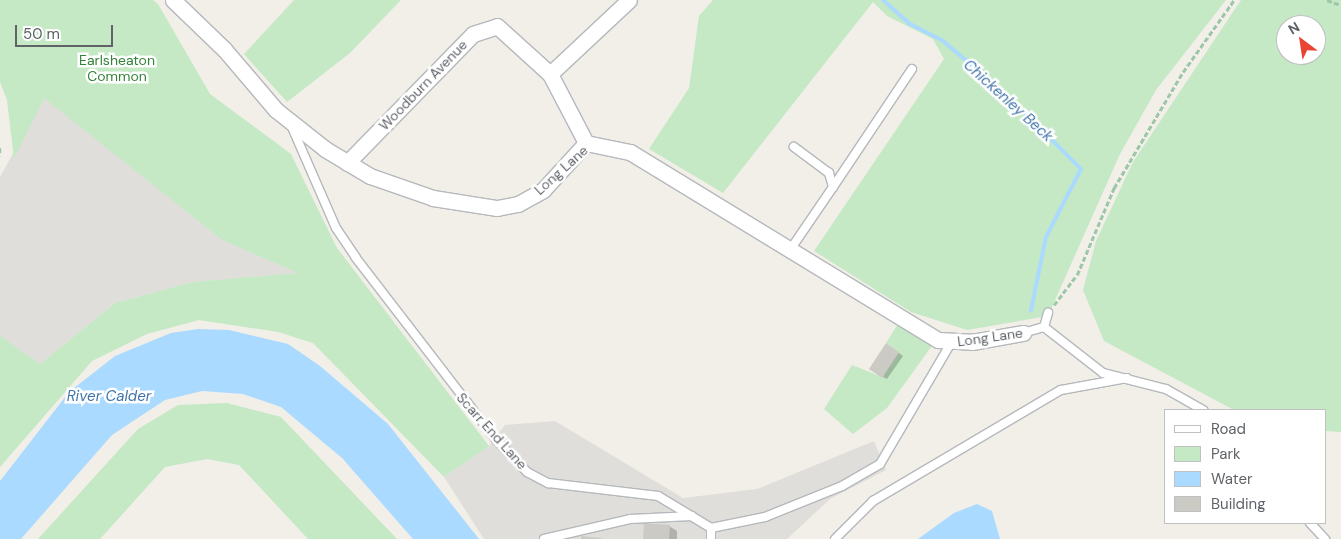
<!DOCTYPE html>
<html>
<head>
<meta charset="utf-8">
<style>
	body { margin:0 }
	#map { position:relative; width:1341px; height:539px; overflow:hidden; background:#f1efe8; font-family:"DM Sans",sans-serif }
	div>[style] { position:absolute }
	.industrial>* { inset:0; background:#e0deda }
	.green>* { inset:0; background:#c5e8c5 }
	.water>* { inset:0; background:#aadaff }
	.shadow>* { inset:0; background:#0003 }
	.stream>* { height:4px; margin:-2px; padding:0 2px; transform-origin:2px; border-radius:2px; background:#aadaff }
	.building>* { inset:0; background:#cccac5 }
	.path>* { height:2.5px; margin-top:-1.25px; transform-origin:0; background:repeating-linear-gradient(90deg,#9cc7a9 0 5px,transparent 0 7.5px) }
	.roads { filter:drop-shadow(1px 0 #b5b8bc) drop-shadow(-1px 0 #b5b8bc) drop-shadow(0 1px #b5b8bc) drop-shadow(0 -1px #b5b8bc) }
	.lane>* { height:8px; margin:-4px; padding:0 4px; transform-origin:4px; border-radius:4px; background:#fff }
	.street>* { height:15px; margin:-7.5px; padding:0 7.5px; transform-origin:7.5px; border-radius:7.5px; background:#fff }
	span { translate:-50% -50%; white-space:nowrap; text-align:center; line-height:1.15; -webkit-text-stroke:5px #fff; paint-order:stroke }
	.park-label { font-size:14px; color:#348238 }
	.street-label { font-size:14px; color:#5f6368 }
	.water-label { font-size:15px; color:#4174aa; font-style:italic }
	.legend { position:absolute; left:1164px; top:409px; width:162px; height:115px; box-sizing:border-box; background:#fff; border:1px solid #bfc1c3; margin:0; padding:6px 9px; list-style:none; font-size:15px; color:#5f6368 }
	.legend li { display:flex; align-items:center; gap:10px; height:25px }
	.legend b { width:25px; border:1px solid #bfc1c3 }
	.north { position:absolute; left:1276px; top:15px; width:50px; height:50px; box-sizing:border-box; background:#fff; border:1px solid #bfc1c3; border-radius:50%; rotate:329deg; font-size:14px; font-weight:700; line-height:20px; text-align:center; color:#5f6368 }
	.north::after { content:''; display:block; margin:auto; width:18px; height:22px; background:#ea4335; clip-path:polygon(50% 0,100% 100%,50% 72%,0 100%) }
	.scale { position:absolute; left:15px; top:25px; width:98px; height:22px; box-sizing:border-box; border:2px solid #5f6368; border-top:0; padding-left:6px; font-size:15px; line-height:18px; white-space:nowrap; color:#5f6368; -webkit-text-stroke:4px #fff; paint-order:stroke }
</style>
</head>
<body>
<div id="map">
	<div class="industrial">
		<div style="clip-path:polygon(44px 97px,222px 240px,299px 273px,193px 282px,115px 303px,40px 364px,0 337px,0 177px)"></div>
		<div style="clip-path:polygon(555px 421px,683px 498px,757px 489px,874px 441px,886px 470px,830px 499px,787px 539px,484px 539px,444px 477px,489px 446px,505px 425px)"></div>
	</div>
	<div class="green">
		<div style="clip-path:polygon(0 0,153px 0,158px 4px,210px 94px,291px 154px,337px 248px,489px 446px,444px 477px,313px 343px,278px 332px,199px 320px,147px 334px,92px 361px,0 467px,0 336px,40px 364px,115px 303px,193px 282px,298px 273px,222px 240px,44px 98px,14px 159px,7px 100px,0 82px)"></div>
		<div style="clip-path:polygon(294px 0,401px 0,350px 53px,287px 102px,244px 54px)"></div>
		<div style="clip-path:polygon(713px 0,1226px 0,1156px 90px,1120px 154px,1048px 316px,967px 330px,911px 312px,814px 251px,944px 59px,933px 39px,887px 16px,873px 2px,723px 193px,649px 149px,689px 88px,699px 16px)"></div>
		<div style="clip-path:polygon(evenodd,1241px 0,1341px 0,1341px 432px,1325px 431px,1325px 410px,1234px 410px,1104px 341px,1083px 290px,1096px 241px,1133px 162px,1241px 0,1286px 25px,1316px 25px,1316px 55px,1286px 55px,1286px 25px)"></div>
		<div style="clip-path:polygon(900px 321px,934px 343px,887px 408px,853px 434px,824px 409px,852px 365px,882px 377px,899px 352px,886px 343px)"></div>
		<div style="clip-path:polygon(227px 403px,281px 417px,397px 539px,308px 539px,239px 465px,207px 459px,165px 467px,100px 539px,38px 539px,138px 429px,178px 405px)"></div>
	</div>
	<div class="water">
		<div style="clip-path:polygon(198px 329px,229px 330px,288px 344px,320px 366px,388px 424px,479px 539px,413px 539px,342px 458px,281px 407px,243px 394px,202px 391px,165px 400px,112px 435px,21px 539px,0 539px,0 481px,69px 392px,115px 356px,171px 333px)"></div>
		<div style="clip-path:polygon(977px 504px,992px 511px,1000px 539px,918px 539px,954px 513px)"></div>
	</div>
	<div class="shadow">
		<div style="clip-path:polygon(891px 347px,903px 356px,887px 379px,883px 377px)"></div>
		<div style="clip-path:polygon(669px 526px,677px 531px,677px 539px,644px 539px)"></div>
	</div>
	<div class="stream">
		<div style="left:883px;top:0;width:36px;rotate:42deg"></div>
		<div style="left:910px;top:24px;width:37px;rotate:27deg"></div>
		<div style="left:943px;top:41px;width:85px;rotate:40.2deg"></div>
		<div style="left:1008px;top:96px;width:103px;rotate:45deg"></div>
		<div style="left:1081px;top:169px;width:76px;rotate:117.2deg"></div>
		<div style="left:1046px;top:237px;width:75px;rotate:101.6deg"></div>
	</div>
	<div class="building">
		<div style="clip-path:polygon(886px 343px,899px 352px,882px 378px,869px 369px)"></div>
		<div style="clip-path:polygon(644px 523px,670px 525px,669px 539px,643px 539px)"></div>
		<div style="clip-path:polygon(581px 536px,601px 538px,601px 539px,581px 539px)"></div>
	</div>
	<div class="path">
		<div style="left:1327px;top:0;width:15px;rotate:20deg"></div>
		<div style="left:0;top:148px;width:8px;rotate:90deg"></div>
		<div style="left:1054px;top:305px;width:38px;rotate:-53deg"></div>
		<div style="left:1077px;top:275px;width:95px;rotate:-67deg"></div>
		<div style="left:1114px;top:188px;width:135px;rotate:-59.3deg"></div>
		<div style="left:1183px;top:72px;width:88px;rotate:-54.7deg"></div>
	</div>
	<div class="roads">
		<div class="lane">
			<div style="left:291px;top:125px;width:112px;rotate:66.4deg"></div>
			<div style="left:336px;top:228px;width:36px;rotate:56deg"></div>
			<div style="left:356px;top:258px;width:230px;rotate:52.4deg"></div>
			<div style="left:496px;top:440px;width:45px;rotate:45.9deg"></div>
			<div style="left:527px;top:472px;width:24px;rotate:28deg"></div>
			<div style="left:548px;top:483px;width:111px;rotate:6.7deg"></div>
			<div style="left:658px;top:496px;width:62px;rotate:31.1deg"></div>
			<div style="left:711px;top:528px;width:55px;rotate:-11.5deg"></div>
			<div style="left:765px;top:517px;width:83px;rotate:-21.9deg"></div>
			<div style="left:842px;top:486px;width:44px;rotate:-30.1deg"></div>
			<div style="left:880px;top:464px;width:140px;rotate:-59.6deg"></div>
			<div style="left:833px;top:187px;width:142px;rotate:-56.2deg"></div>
			<div style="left:790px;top:250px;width:76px;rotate:-55.7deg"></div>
			<div style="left:833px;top:187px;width:15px;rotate:-106deg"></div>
			<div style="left:829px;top:173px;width:44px;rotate:-143.4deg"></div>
			<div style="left:1044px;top:327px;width:75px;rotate:37.9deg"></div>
			<div style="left:1103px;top:373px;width:65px;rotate:14.3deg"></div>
			<div style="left:1166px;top:389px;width:43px;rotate:29.6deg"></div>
			<div style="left:1023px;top:333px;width:22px;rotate:-16deg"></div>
			<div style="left:1044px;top:327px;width:15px;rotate:-74deg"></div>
			<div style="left:1310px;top:523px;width:22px;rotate:47deg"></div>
			<div style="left:711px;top:528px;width:11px;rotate:90deg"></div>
			<div style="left:544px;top:539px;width:88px;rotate:-13.1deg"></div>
			<div style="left:630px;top:519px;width:62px;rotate:-2.8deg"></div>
			<div style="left:835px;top:539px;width:54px;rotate:-45deg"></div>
			<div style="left:873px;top:501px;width:218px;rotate:-30.6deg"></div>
			<div style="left:1061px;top:390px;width:67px;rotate:-10.3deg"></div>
		</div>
		<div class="street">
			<div style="left:173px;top:0;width:71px;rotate:43.9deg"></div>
			<div style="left:224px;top:49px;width:80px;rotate:49.6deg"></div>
			<div style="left:276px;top:110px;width:63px;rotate:38.5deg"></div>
			<div style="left:325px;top:149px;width:52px;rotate:31deg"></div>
			<div style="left:370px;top:176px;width:67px;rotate:19.2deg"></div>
			<div style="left:433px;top:198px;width:65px;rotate:8.9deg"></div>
			<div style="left:497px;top:208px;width:21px;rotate:-11deg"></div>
			<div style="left:518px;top:204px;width:29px;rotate:-29deg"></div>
			<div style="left:543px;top:190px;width:64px;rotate:-47.5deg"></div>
			<div style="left:586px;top:143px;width:45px;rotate:11.6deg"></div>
			<div style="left:630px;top:152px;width:361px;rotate:31.4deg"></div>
			<div style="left:938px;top:340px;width:34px;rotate:3deg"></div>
			<div style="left:972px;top:342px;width:52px;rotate:-10deg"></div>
			<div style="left:550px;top:74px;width:108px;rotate:-43.1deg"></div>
			<div style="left:347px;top:163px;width:180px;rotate:-45.7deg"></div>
			<div style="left:473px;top:34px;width:25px;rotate:-18deg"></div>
			<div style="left:497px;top:26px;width:72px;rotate:42.2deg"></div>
			<div style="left:550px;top:74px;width:78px;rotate:62.4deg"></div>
		</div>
	</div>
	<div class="park-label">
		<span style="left:117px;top:68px">Earlsheaton<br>Common</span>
	</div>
	<div class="street-label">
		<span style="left:423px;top:85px;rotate:-46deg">Woodburn Avenue</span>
		<span style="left:561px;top:170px;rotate:-42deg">Long Lane</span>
		<span style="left:990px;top:337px;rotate:-8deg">Long Lane</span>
		<span style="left:492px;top:431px;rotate:48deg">Scarr End Lane</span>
	</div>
	<div class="water-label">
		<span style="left:1008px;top:101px;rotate:42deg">Chickenley Beck</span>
		<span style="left:109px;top:397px">River Calder</span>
	</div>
	<ul class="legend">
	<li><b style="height:6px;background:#fff"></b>Road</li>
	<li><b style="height:14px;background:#c5e8c5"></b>Park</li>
	<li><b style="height:14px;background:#aadaff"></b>Water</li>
	<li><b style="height:14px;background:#cccac5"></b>Building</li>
	</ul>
	<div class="north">N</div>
	<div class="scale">50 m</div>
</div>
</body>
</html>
